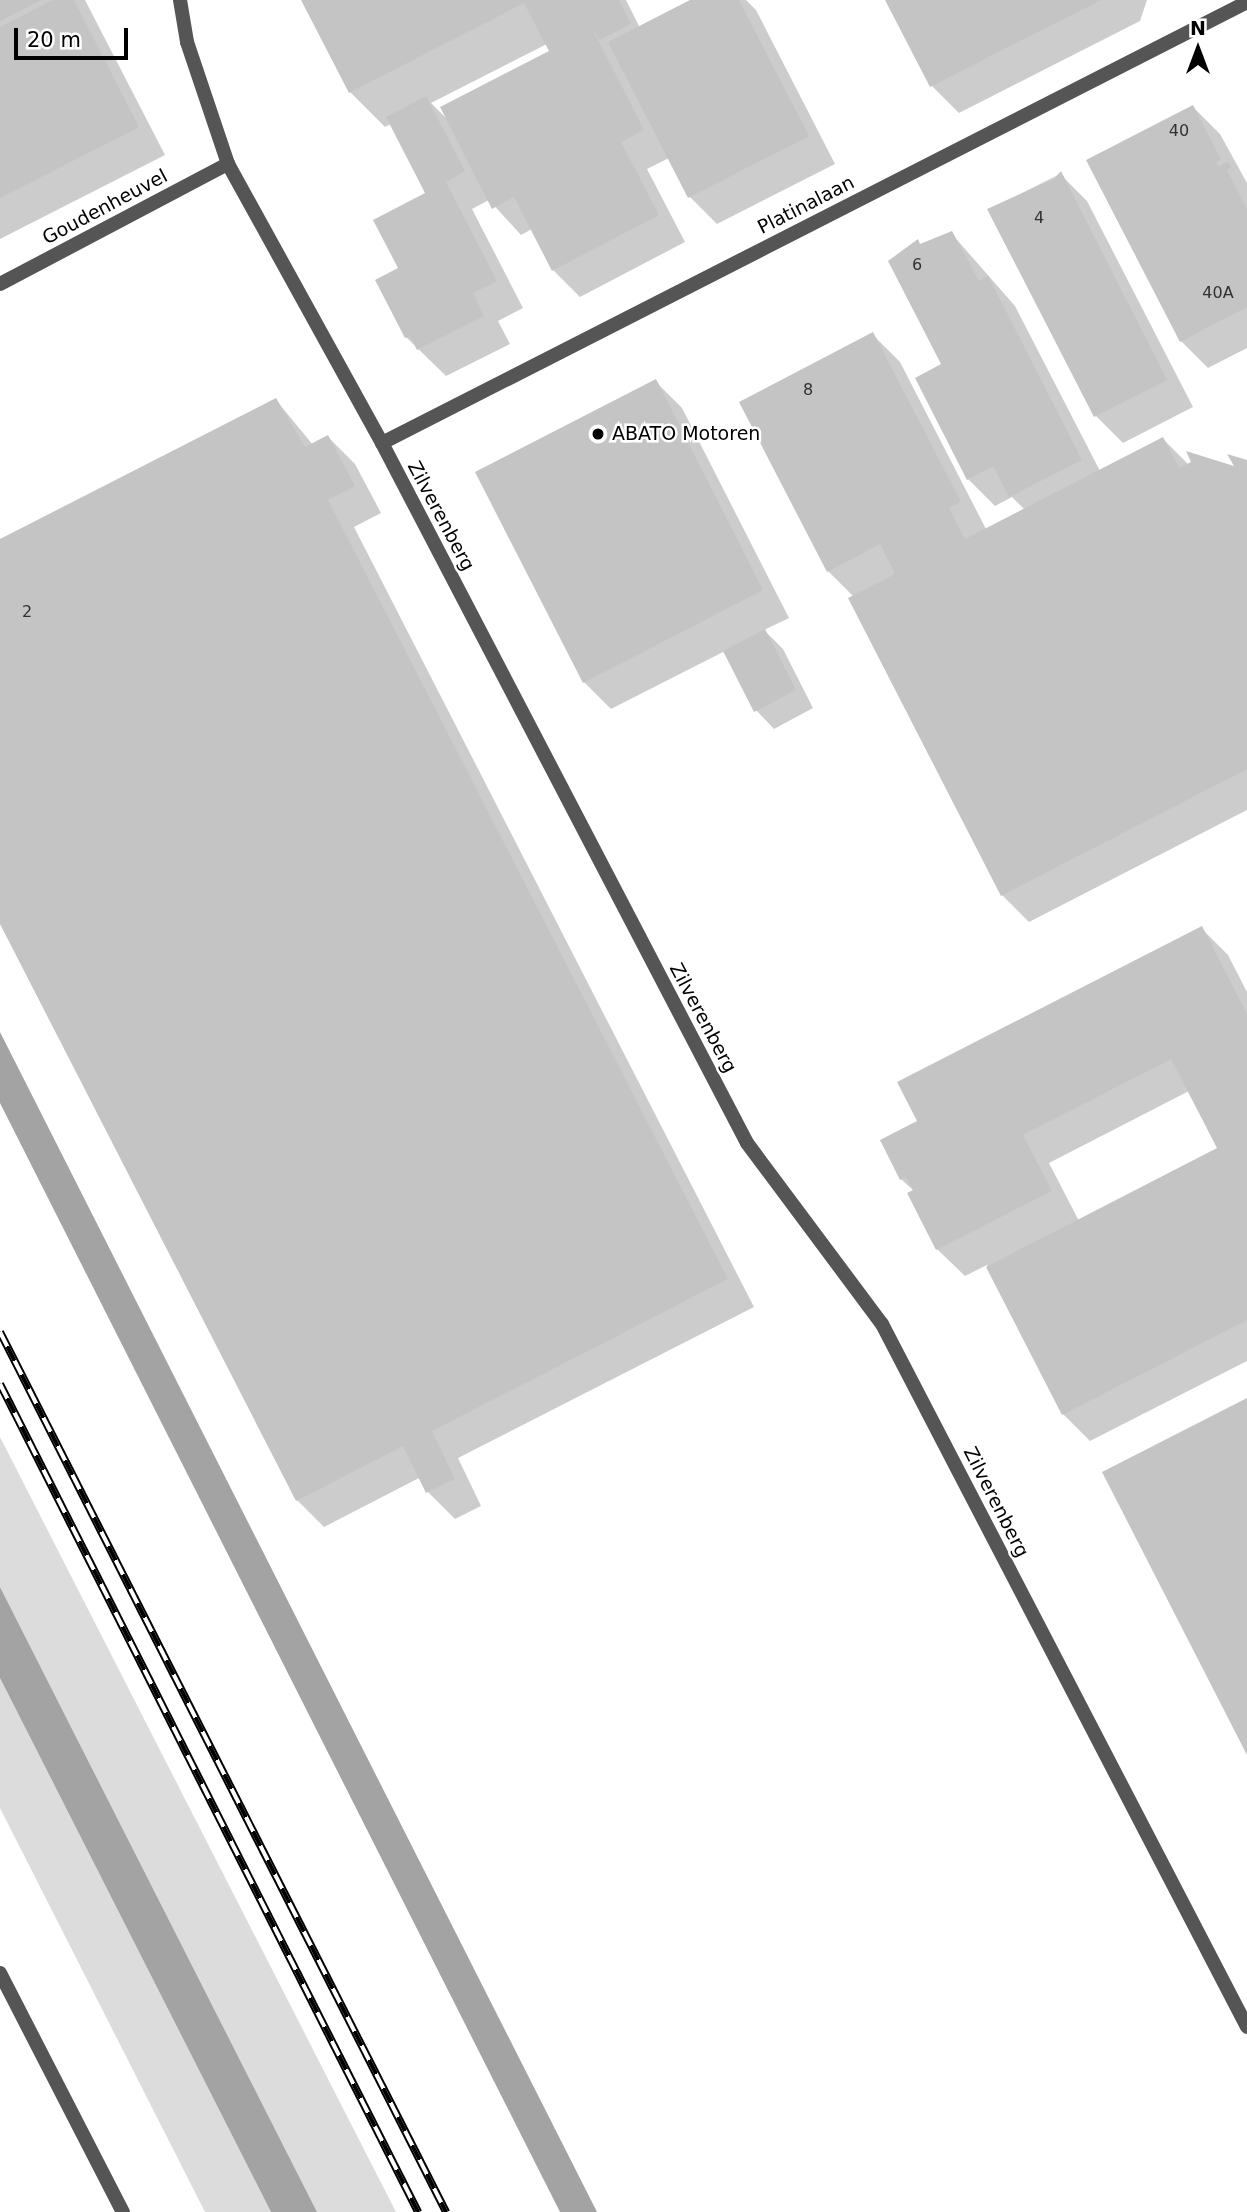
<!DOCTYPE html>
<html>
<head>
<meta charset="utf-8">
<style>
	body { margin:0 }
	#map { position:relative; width:1247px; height:2212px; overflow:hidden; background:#fff; font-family:"DejaVu Sans",sans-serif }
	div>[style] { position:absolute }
	.green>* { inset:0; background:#dcdcdc }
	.water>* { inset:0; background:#a3a3a3 }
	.shadow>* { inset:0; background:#0003 }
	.building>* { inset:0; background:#c4c4c4 }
	.service>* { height:14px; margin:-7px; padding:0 7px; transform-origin:7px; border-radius:7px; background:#555 }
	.minor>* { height:14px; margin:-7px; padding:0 7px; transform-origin:7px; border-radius:7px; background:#555 }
	.rail>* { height:8px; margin-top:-4px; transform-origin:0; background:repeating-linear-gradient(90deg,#fff 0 16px,#000 0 32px); box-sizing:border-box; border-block:2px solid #000 }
	.dots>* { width:19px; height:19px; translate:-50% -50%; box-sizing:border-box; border:4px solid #fff; border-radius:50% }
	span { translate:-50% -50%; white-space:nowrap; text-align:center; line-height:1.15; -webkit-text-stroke:5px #fff; paint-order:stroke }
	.number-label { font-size:16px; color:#313131 }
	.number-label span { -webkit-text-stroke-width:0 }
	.street-label { font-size:19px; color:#000 }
	.poi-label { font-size:19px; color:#000 }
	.left { translate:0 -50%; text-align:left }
	.north { position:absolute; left:1163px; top:14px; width:70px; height:70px; -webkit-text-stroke:5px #fff; paint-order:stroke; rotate:0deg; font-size:19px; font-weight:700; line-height:28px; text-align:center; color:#000 }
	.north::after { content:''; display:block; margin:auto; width:24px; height:32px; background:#000; clip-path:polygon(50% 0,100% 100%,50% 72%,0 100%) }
	.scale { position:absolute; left:14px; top:28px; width:114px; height:32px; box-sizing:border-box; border:4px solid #000; border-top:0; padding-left:9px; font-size:21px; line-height:24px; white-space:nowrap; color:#000; -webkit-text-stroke:5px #fff; paint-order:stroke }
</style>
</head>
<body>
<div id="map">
	<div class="green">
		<div style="clip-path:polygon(0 1437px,396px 2212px,317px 2212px,0 1587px)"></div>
		<div style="clip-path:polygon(0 1678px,271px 2212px,205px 2212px,0 1808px)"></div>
	</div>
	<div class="water">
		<div style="clip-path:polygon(0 1032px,597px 2212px,560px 2212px,0 1103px)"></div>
		<div style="clip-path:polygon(0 1587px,317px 2212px,271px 2212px,0 1678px)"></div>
	</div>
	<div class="shadow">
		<div style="clip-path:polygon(0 0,85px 0,165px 155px,0 239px)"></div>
		<div style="clip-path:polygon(evenodd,303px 0,626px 0,640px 28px,694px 0,746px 0,756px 10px,835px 164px,717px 224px,690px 197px,669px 158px,647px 169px,685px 242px,580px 297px,553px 270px,532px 229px,521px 235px,489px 200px,472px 209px,523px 308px,498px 321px,510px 344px,446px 376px,406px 337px,400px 269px,427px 194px,391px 124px,385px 127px,350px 92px,303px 0,547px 44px,551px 51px,447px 119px,431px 103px,547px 44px)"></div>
		<div style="clip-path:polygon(887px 0,1147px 0,1140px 21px,959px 113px,932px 86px)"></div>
		<div style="clip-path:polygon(1193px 107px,1220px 134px,1247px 183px,1247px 348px,1208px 368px,1181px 341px)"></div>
		<div style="clip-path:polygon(1060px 174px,1087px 201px,1193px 407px,1123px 443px,1096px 416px,990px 209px)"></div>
		<div style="clip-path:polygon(951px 233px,1015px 306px,1100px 471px,1163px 439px,1189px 465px,1237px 469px,1247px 462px,1247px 810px,1029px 922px,1002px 895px,854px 597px,828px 571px,873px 335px,900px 362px,986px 529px,1025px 510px,1012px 497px,995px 506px,968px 479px,922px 246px)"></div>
		<div style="clip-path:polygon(655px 381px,682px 408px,789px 618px,764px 630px,783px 649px,813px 708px,774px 729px,756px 710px,725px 651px,611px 709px,584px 682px)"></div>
		<div style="clip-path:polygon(276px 400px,313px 445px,328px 437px,355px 464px,381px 513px,354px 527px,754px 1307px,458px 1458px,481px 1506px,455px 1519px,428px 1492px,421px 1477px,324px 1527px,297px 1500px,0 920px,0 541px)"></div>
		<div style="clip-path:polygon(evenodd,1201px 928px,1228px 955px,1247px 992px,1247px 1361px,1090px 1441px,1063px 1414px,987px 1265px,965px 1276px,937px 1249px,909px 1194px,914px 1191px,901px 1179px,920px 1122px,1201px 928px,1189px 1091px,1219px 1149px,1079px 1221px,1049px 1163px,1189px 1091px)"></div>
	</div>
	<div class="building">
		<div style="clip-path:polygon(0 0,41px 0,0 21px)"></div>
		<div style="clip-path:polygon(53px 0,74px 0,139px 127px,0 198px,0 27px)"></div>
		<div style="clip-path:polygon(301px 0,619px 0,631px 24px,600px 40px,592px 28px,644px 130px,621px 142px,659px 215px,552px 271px,514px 197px,492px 209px,440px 107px,549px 51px,524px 3px,349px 93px)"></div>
		<div style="clip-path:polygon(690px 0,739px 0,809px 136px,688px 198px,608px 42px)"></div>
		<div style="clip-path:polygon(885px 0,1101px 0,930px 87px)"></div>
		<div style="clip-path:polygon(426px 96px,465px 171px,446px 182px,497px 281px,473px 293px,484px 316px,417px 350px,410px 336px,405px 338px,375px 280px,398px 268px,373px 220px,425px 193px,386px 117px)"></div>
		<div style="clip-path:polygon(1193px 105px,1221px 160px,1216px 162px,1218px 167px,1228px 162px,1231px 167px,1227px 170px,1247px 209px,1247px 307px,1180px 342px,1086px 160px)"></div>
		<div style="clip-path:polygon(1061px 171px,1167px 380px,1094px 417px,987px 209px,1054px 179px)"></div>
		<div style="clip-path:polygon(952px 231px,979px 281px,988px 276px,1082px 460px,1009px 497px,993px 466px,967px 480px,915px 378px,941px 364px,888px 261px,918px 239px,920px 244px)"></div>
		<div style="clip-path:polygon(873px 332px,961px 502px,949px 508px,965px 539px,1163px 437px,1179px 468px,1191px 462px,1186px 451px,1234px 466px,1227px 454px,1247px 460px,1247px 769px,1001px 896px,848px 598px,895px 574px,880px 544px,827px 572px,739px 402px)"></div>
		<div style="clip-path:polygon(656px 379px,763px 590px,583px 683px,475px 472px)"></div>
		<div style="clip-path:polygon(276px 398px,305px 447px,328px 435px,355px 486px,328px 500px,728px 1279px,432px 1431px,455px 1479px,426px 1493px,403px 1446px,296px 1501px,0 924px,0 539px)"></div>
		<div style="clip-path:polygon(765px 629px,796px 690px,754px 712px,723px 651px)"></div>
		<div style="clip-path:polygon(1202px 926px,1247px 1014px,1247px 1320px,1062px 1415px,986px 1267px,1217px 1148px,1171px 1059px,1023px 1135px,1052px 1191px,936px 1250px,907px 1193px,913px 1190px,906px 1177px,900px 1180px,880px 1140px,917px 1121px,897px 1082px)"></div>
		<div style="clip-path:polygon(1247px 1398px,1247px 1755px,1102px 1472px)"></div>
	</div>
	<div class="service">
		<div style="left:0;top:1973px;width:269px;rotate:62.8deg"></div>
	</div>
	<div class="minor">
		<div style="left:180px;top:0;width:43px;rotate:80.5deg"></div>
		<div style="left:187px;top:42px;width:129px;rotate:71.4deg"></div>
		<div style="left:228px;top:164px;width:319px;rotate:61.1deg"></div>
		<div style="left:382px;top:443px;width:789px;rotate:62.46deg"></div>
		<div style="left:747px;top:1143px;width:226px;rotate:53.3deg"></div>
		<div style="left:882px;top:1324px;width:792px;rotate:62.56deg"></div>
		<div style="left:0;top:284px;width:258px;rotate:-27.8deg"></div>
		<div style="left:382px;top:443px;width:971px;rotate:-27.01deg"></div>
	</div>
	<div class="rail">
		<div style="left:0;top:1332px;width:987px;rotate:63.12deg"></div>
		<div style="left:0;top:1384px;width:928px;rotate:63.21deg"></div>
	</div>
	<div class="dots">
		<div style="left:598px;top:434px;background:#000"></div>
	</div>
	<div class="number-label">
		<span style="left:1179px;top:131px">40</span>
		<span style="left:1039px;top:218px">4</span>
		<span style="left:917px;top:265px">6</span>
		<span style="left:1218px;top:293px">40A</span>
		<span style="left:808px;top:390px">8</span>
		<span style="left:27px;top:612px">2</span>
	</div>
	<div class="street-label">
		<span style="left:806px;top:205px;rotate:-27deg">Platinalaan</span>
		<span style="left:105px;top:207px;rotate:-28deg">Goudenheuvel</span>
		<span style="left:441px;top:516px;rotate:62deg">Zilverenberg</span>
		<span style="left:703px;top:1018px;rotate:62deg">Zilverenberg</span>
		<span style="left:996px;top:1502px;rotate:63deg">Zilverenberg</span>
	</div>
	<div class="poi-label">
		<span class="left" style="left:612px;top:434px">ABATO Motoren</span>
	</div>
	<div class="north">N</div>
	<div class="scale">20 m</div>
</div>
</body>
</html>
